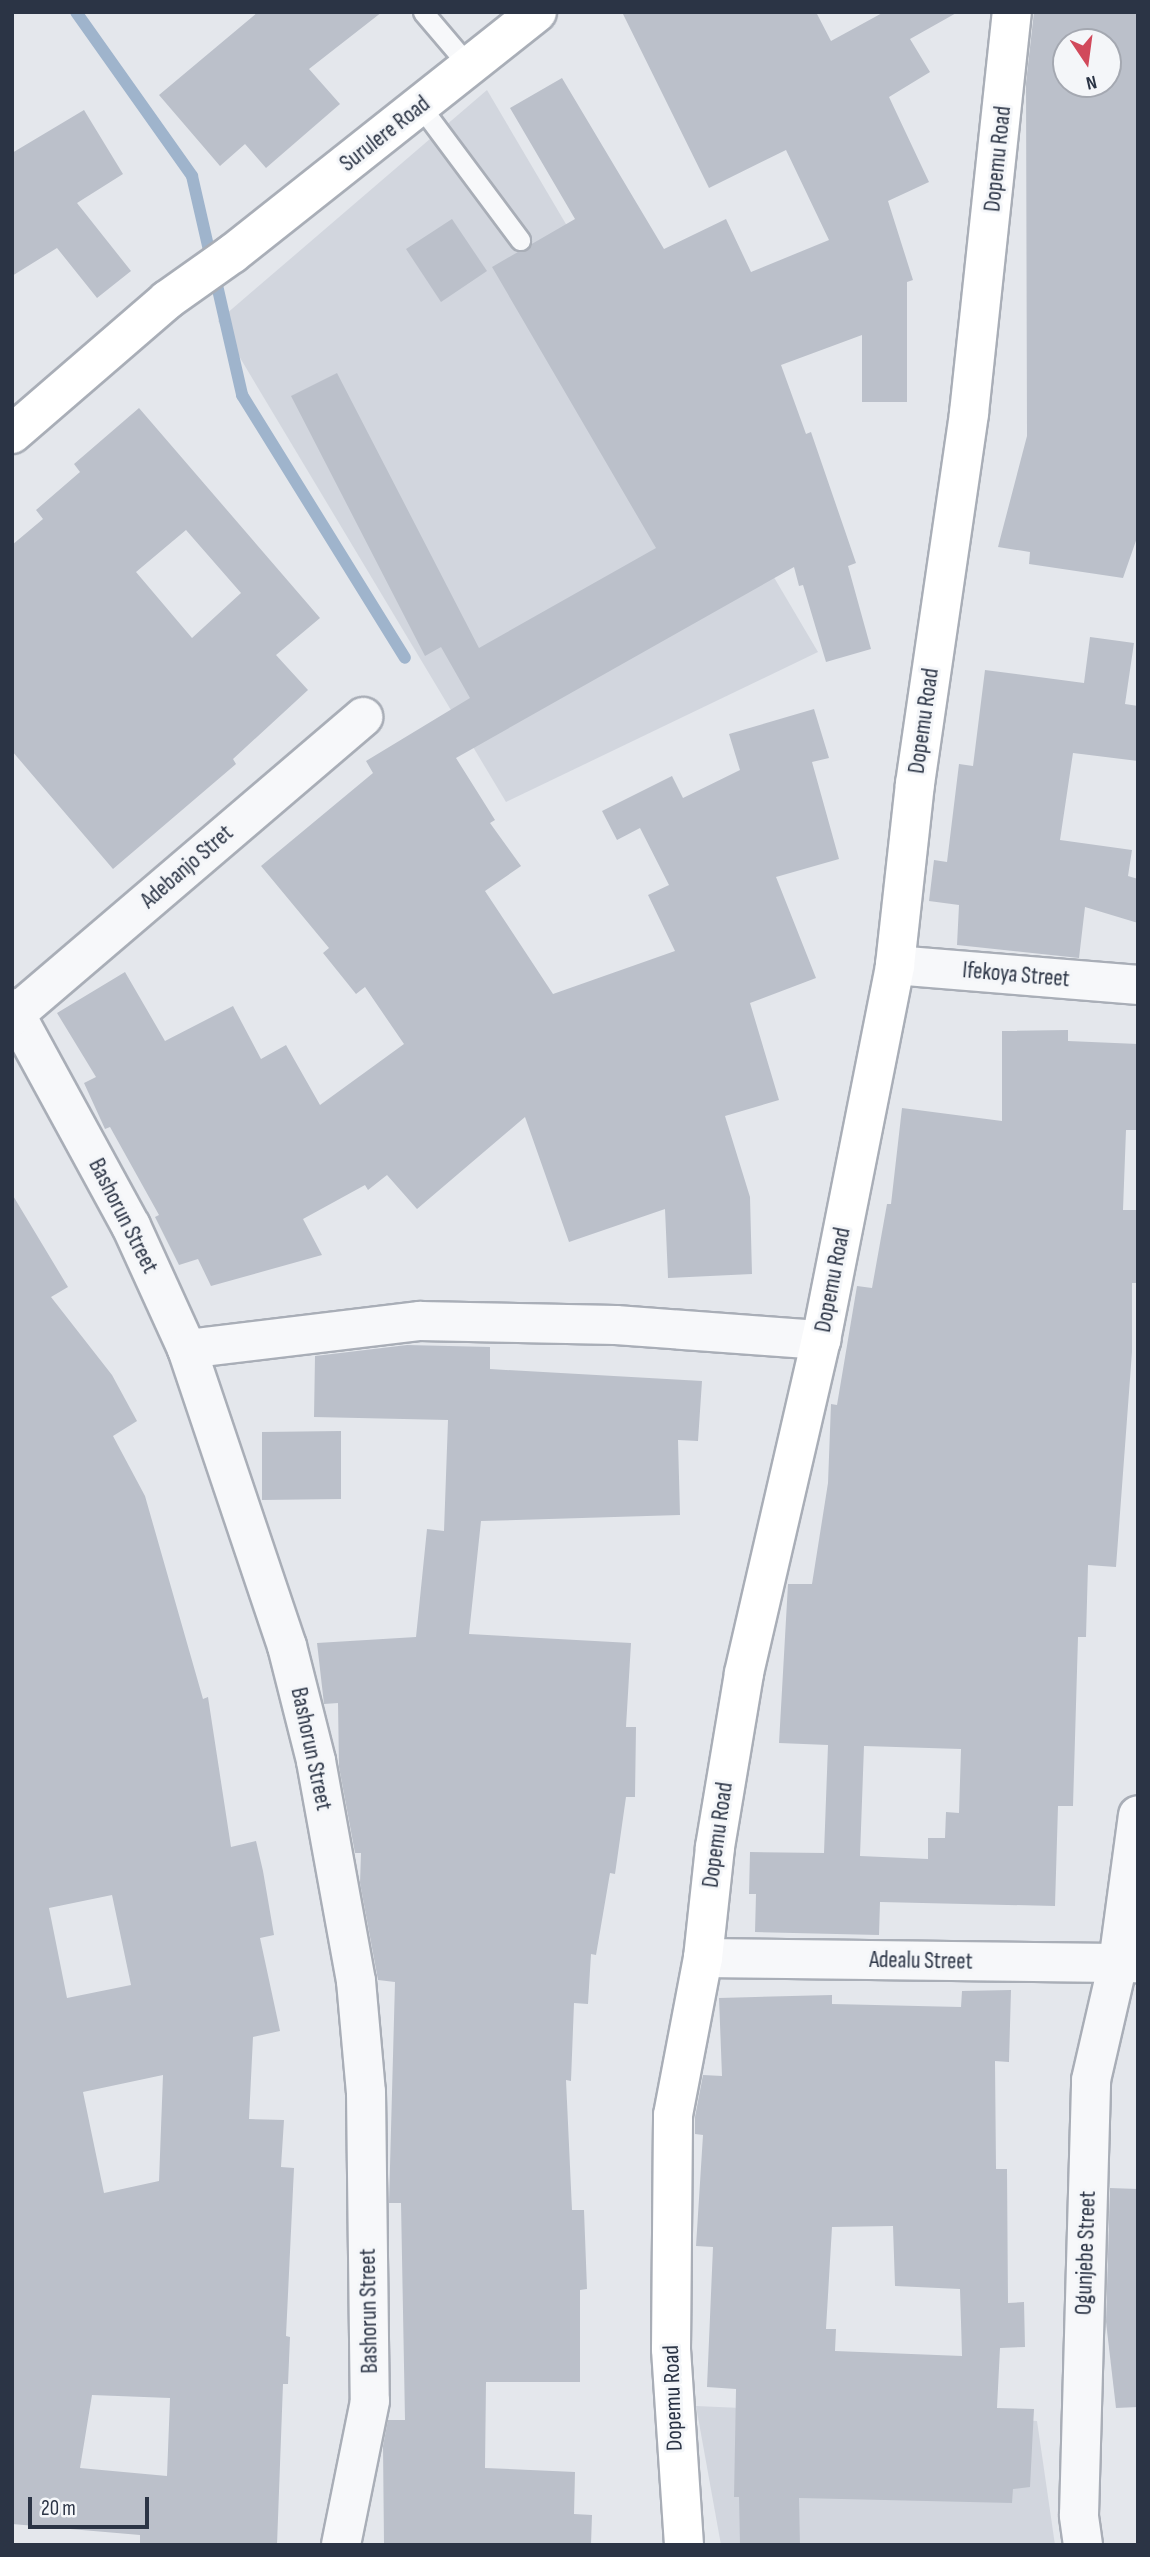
<!DOCTYPE html>
<html>
<head>
<meta charset="utf-8">
<style>
	body { margin:0 }
	#map { position:relative; width:1150px; height:2557px; overflow:hidden; background:#e4e7ec; font-family:"Sofia Sans Condensed",sans-serif }
	div>[style] { position:absolute }
	.built>* { inset:0; background:#d2d6de }
	.stream>* { height:12px; margin:-6px; padding:0 6px; transform-origin:6px; border-radius:6px; background:#9fb4cc }
	.building>* { inset:0; background:#bbc0ca }
	.roads { filter:drop-shadow(2px 0 #a9aeb7) drop-shadow(-2px 0 #a9aeb7) drop-shadow(0 2px #a9aeb7) drop-shadow(0 -2px #a9aeb7) }
	.service>* { height:19px; margin:-9.5px; padding:0 9.5px; transform-origin:9.5px; border-radius:9.5px; background:#f7f8fa }
	.minor>* { height:38px; margin:-19px; padding:0 19px; transform-origin:19px; border-radius:19px; background:#f7f8fa }
	.secondary>* { height:38px; margin:-19px; padding:0 19px; transform-origin:19px; border-radius:19px; background:#fff }
	span { translate:-50% -50%; white-space:nowrap; text-align:center; line-height:1.15; -webkit-text-stroke:6px #f4f6f9; paint-order:stroke }
	.street-label { font-size:23px; color:#2b3445 }
	.frame { position:absolute; inset:0; border:14px solid #2b3445; pointer-events:none }
	.north { position:absolute; left:1052px; top:28px; width:70px; height:70px; box-sizing:border-box; background:#f4f6f9; border:2px solid #a4a8b1; border-radius:50%; rotate:167deg; font-size:19px; font-weight:700; line-height:28px; text-align:center; color:#2b3445 }
	.north::after { content:''; display:block; margin:auto; width:24px; height:32px; background:#d1495b; clip-path:polygon(50% 0,100% 100%,50% 72%,0 100%) }
	.scale { position:absolute; left:28px; top:2497px; width:121px; height:32px; box-sizing:border-box; border:4px solid #2b3445; border-top:0; padding-left:9px; font-size:21px; line-height:24px; white-space:nowrap; color:#2b3445; -webkit-text-stroke:5px #f4f6f9; paint-order:stroke }
</style>
</head>
<body>
<div id="map">
	<div class="built">
		<div style="clip-path:polygon(487px 90px,818px 652px,506px 802px,218px 321px)"></div>
		<div style="clip-path:polygon(696px 2406px,1037px 2421px,1055px 2545px,721px 2545px)"></div>
	</div>
	<div class="stream">
		<div style="left:76px;top:12px;width:201px;rotate:54.7deg"></div>
		<div style="left:192px;top:176px;width:225px;rotate:77.1deg"></div>
		<div style="left:242px;top:395px;width:309px;rotate:58.2deg"></div>
	</div>
	<div class="building">
		<div style="clip-path:polygon(258px 12px,382px 12px,309px 69px,340px 104px,266px 168px,245px 144px,220px 166px,159px 95px)"></div>
		<div style="clip-path:polygon(622px 12px,816px 12px,831px 41px,884px 12px,958px 12px,910px 39px,930px 72px,889px 97px,929px 182px,888px 201px,913px 280px,907px 282px,907px 402px,862px 402px,862px 335px,781px 365px,806px 434px,811px 432px,856px 563px,848px 566px,871px 649px,826px 662px,803px 585px,799px 586px,794px 567px,456px 758px,495px 820px,490px 823px,521px 866px,485px 891px,553px 994px,675px 951px,648px 895px,669px 885px,640px 828px,617px 840px,602px 811px,672px 776px,683px 798px,740px 770px,729px 734px,814px 709px,829px 758px,812px 762px,839px 859px,776px 877px,816px 978px,750px 1003px,779px 1100px,725px 1116px,750px 1197px,752px 1274px,668px 1278px,665px 1209px,569px 1242px,525px 1117px,417px 1209px,387px 1175px,368px 1190px,365px 1185px,303px 1219px,322px 1255px,211px 1286px,198px 1259px,179px 1265px,155px 1217px,159px 1215px,110px 1127px,105px 1129px,84px 1083px,96px 1077px,57px 1013px,125px 972px,165px 1041px,233px 1006px,261px 1059px,286px 1045px,320px 1105px,404px 1044px,365px 987px,356px 994px,323px 953px,329px 948px,261px 866px,373px 773px,366px 761px,470px 698px,441px 647px,425px 656px,291px 396px,337px 373px,479px 648px,656px 548px,492px 267px,575px 219px,510px 108px,562px 78px,664px 249px,726px 219px,751px 272px,829px 240px,786px 150px,709px 188px)"></div>
		<div style="clip-path:polygon(evenodd,1034px 12px,1138px 12px,1138px 535px,1123px 578px,1029px 564px,1030px 552px,998px 547px,1027px 436px,1026px 83px,1034px 12px,1066px 42px,1108px 42px,1108px 84px,1066px 84px,1066px 42px)"></div>
		<div style="clip-path:polygon(84px 110px,123px 174px,77px 203px,131px 271px,97px 298px,57px 248px,12px 276px,12px 153px)"></div>
		<div style="clip-path:polygon(452px 219px,487px 271px,441px 302px,406px 249px)"></div>
		<div style="clip-path:polygon(evenodd,139px 408px,320px 618px,276px 655px,308px 690px,233px 759px,236px 764px,113px 869px,12px 751px,12px 545px,43px 519px,36px 510px,80px 472px,74px 464px,139px 408px,186px 530px,241px 593px,192px 638px,136px 572px,186px 530px)"></div>
		<div style="clip-path:polygon(1090px 637px,1134px 643px,1125px 704px,1138px 706px,1138px 761px,1073px 753px,1060px 840px,1132px 850px,1128px 876px,1138px 879px,1138px 923px,1085px 907px,1079px 958px,957px 945px,959px 905px,929px 901px,934px 860px,947px 862px,959px 764px,973px 766px,985px 670px,1084px 683px)"></div>
		<div style="clip-path:polygon(evenodd,1068px 1030px,1068px 1041px,1138px 1044px,1138px 1130px,1126px 1130px,1123px 1210px,1137px 1210px,1138px 1283px,1132px 1283px,1132px 1352px,1116px 1567px,1088px 1565px,1086px 1637px,1078px 1637px,1073px 1806px,1058px 1806px,1055px 1906px,880px 1902px,879px 1935px,755px 1932px,756px 1894px,749px 1894px,750px 1852px,824px 1853px,828px 1745px,779px 1743px,788px 1584px,812px 1584px,828px 1483px,831px 1404px,837px 1405px,857px 1286px,872px 1288px,887px 1204px,891px 1204px,902px 1108px,1002px 1121px,1002px 1031px,1068px 1030px,864px 1746px,961px 1749px,959px 1813px,946px 1812px,945px 1838px,928px 1838px,928px 1859px,860px 1856px,864px 1746px)"></div>
		<div style="clip-path:polygon(evenodd,12px 1194px,68px 1287px,51px 1297px,112px 1375px,137px 1421px,113px 1436px,145px 1496px,203px 1699px,208px 1697px,231px 1847px,256px 1841px,263px 1871px,274px 1935px,260px 1938px,280px 2031px,253px 2037px,249px 2119px,284px 2120px,281px 2167px,294px 2168px,286px 2336px,290px 2337px,288px 2384px,283px 2384px,277px 2545px,140px 2545px,140px 2535px,12px 2524px,12px 1194px,112px 1895px,131px 1985px,67px 1998px,49px 1908px,112px 1895px,12px 1194px,163px 2075px,159px 2181px,104px 2193px,83px 2092px,163px 2075px,12px 1194px,92px 2395px,170px 2398px,167px 2476px,80px 2468px,92px 2395px)"></div>
		<div style="clip-path:polygon(407px 1345px,490px 1347px,490px 1369px,702px 1381px,698px 1441px,678px 1440px,680px 1515px,481px 1521px,469px 1634px,631px 1643px,626px 1727px,636px 1727px,635px 1797px,626px 1797px,615px 1874px,610px 1873px,596px 1955px,591px 1954px,588px 2004px,574px 2003px,571px 2081px,566px 2080px,572px 2210px,584px 2210px,587px 2289px,580px 2290px,580px 2382px,486px 2382px,485px 2468px,575px 2472px,574px 2514px,592px 2515px,591px 2545px,384px 2545px,383px 2446px,388px 2420px,405px 2420px,401px 2203px,389px 2203px,395px 1982px,378px 1980px,360px 1883px,361px 1853px,355px 1853px,339px 1767px,338px 1703px,324px 1704px,317px 1643px,416px 1637px,427px 1529px,444px 1531px,448px 1420px,314px 1417px,315px 1356px)"></div>
		<div style="clip-path:polygon(341px 1431px,341px 1499px,262px 1500px,262px 1432px)"></div>
		<div style="clip-path:polygon(evenodd,1011px 1990px,1009px 2062px,995px 2061px,996px 2169px,1007px 2169px,1008px 2303px,1024px 2302px,1025px 2347px,1000px 2348px,997px 2408px,1034px 2409px,1030px 2487px,1013px 2489px,1012px 2503px,799px 2498px,800px 2545px,740px 2545px,739px 2497px,734px 2497px,736px 2389px,707px 2387px,713px 2247px,696px 2246px,703px 2135px,695px 2134px,695px 2117px,703px 2075px,722px 2076px,719px 1998px,832px 1995px,832px 2004px,961px 2007px,962px 1991px,1011px 1990px,893px 2226px,895px 2286px,960px 2289px,962px 2356px,835px 2351px,836px 2329px,826px 2329px,832px 2227px,893px 2226px)"></div>
		<div style="clip-path:polygon(1110px 2188px,1138px 2189px,1138px 2407px,1116px 2408px,1106px 2322px)"></div>
	</div>
	<div class="roads">
		<div class="service">
			<div style="left:423px;top:12px;width:71px;rotate:49.6deg"></div>
			<div style="left:421px;top:107px;width:166px;rotate:53.3deg"></div>
		</div>
		<div class="minor">
			<div style="left:895px;top:965px;width:244px;rotate:4.7deg"></div>
			<div style="left:12px;top:1008px;width:248px;rotate:61.4deg"></div>
			<div style="left:131px;top:1226px;width:135px;rotate:65.5deg"></div>
			<div style="left:187px;top:1349px;width:313px;rotate:71.4deg"></div>
			<div style="left:287px;top:1646px;width:119px;rotate:75.8deg"></div>
			<div style="left:316px;top:1761px;width:224px;rotate:79.7deg"></div>
			<div style="left:356px;top:1981px;width:111px;rotate:84.9deg"></div>
			<div style="left:366px;top:2092px;width:309px;rotate:89.3deg"></div>
			<div style="left:370px;top:2401px;width:147px;rotate:101.4deg"></div>
			<div style="left:12px;top:1017px;width:462px;rotate:-40.5deg"></div>
			<div style="left:187px;top:1349px;width:235px;rotate:-6.9deg"></div>
			<div style="left:420px;top:1321px;width:196px;rotate:1.2deg"></div>
			<div style="left:616px;top:1325px;width:206px;rotate:4.2deg"></div>
			<div style="left:703px;top:1958px;width:435px;rotate:0.7deg"></div>
			<div style="left:1083px;top:2545px;width:30px;rotate:-98deg"></div>
			<div style="left:1079px;top:2515px;width:435px;rotate:-88.4deg"></div>
			<div style="left:1091px;top:2080px;width:120px;rotate:-77deg"></div>
			<div style="left:1118px;top:1963px;width:149px;rotate:-82.3deg"></div>
		</div>
		<div class="secondary">
			<div style="left:12px;top:434px;width:205px;rotate:-40.8deg"></div>
			<div style="left:167px;top:300px;width:80px;rotate:-35.3deg"></div>
			<div style="left:232px;top:254px;width:389px;rotate:-38.4deg"></div>
			<div style="left:684px;top:2545px;width:196px;rotate:-93.8deg"></div>
			<div style="left:671px;top:2349px;width:234px;rotate:-89.5deg"></div>
			<div style="left:673px;top:2115px;width:160px;rotate:-79.2deg"></div>
			<div style="left:703px;top:1958px;width:112px;rotate:-83.8deg"></div>
			<div style="left:715px;top:1847px;width:176px;rotate:-80.5deg"></div>
			<div style="left:744px;top:1673px;width:342px;rotate:-77deg"></div>
			<div style="left:821px;top:1340px;width:382px;rotate:-78.8deg"></div>
			<div style="left:895px;top:965px;width:182px;rotate:-83.7deg"></div>
			<div style="left:915px;top:784px;width:375px;rotate:-81.7deg"></div>
			<div style="left:969px;top:413px;width:403px;rotate:-83.9deg"></div>
		</div>
	</div>
	<div class="street-label">
		<span style="left:385px;top:134px;rotate:-38deg">Surulere Road</span>
		<span style="left:998px;top:159px;rotate:-84deg">Dopemu Road</span>
		<span style="left:924px;top:721px;rotate:-82deg">Dopemu Road</span>
		<span style="left:187px;top:867px;rotate:-41deg">Adebanjo Stret</span>
		<span style="left:1016px;top:975px;rotate:5deg">Ifekoya Street</span>
		<span style="left:123px;top:1216px;rotate:63deg">Bashorun Street</span>
		<span style="left:833px;top:1280px;rotate:-79deg">Dopemu Road</span>
		<span style="left:311px;top:1749px;rotate:78deg">Bashorun Street</span>
		<span style="left:718px;top:1835px;rotate:-82deg">Dopemu Road</span>
		<span style="left:921px;top:1961px;rotate:1deg">Adealu Street</span>
		<span style="left:1086px;top:2253px;rotate:-88deg">Ogunjebe Street</span>
		<span style="left:369px;top:2311px;rotate:-91deg">Bashorun Street</span>
		<span style="left:673px;top:2398px;rotate:-92deg">Dopemu Road</span>
	</div>
	<div class="frame"></div>
	<div class="north">N</div>
	<div class="scale">20 m</div>
</div>
</body>
</html>
